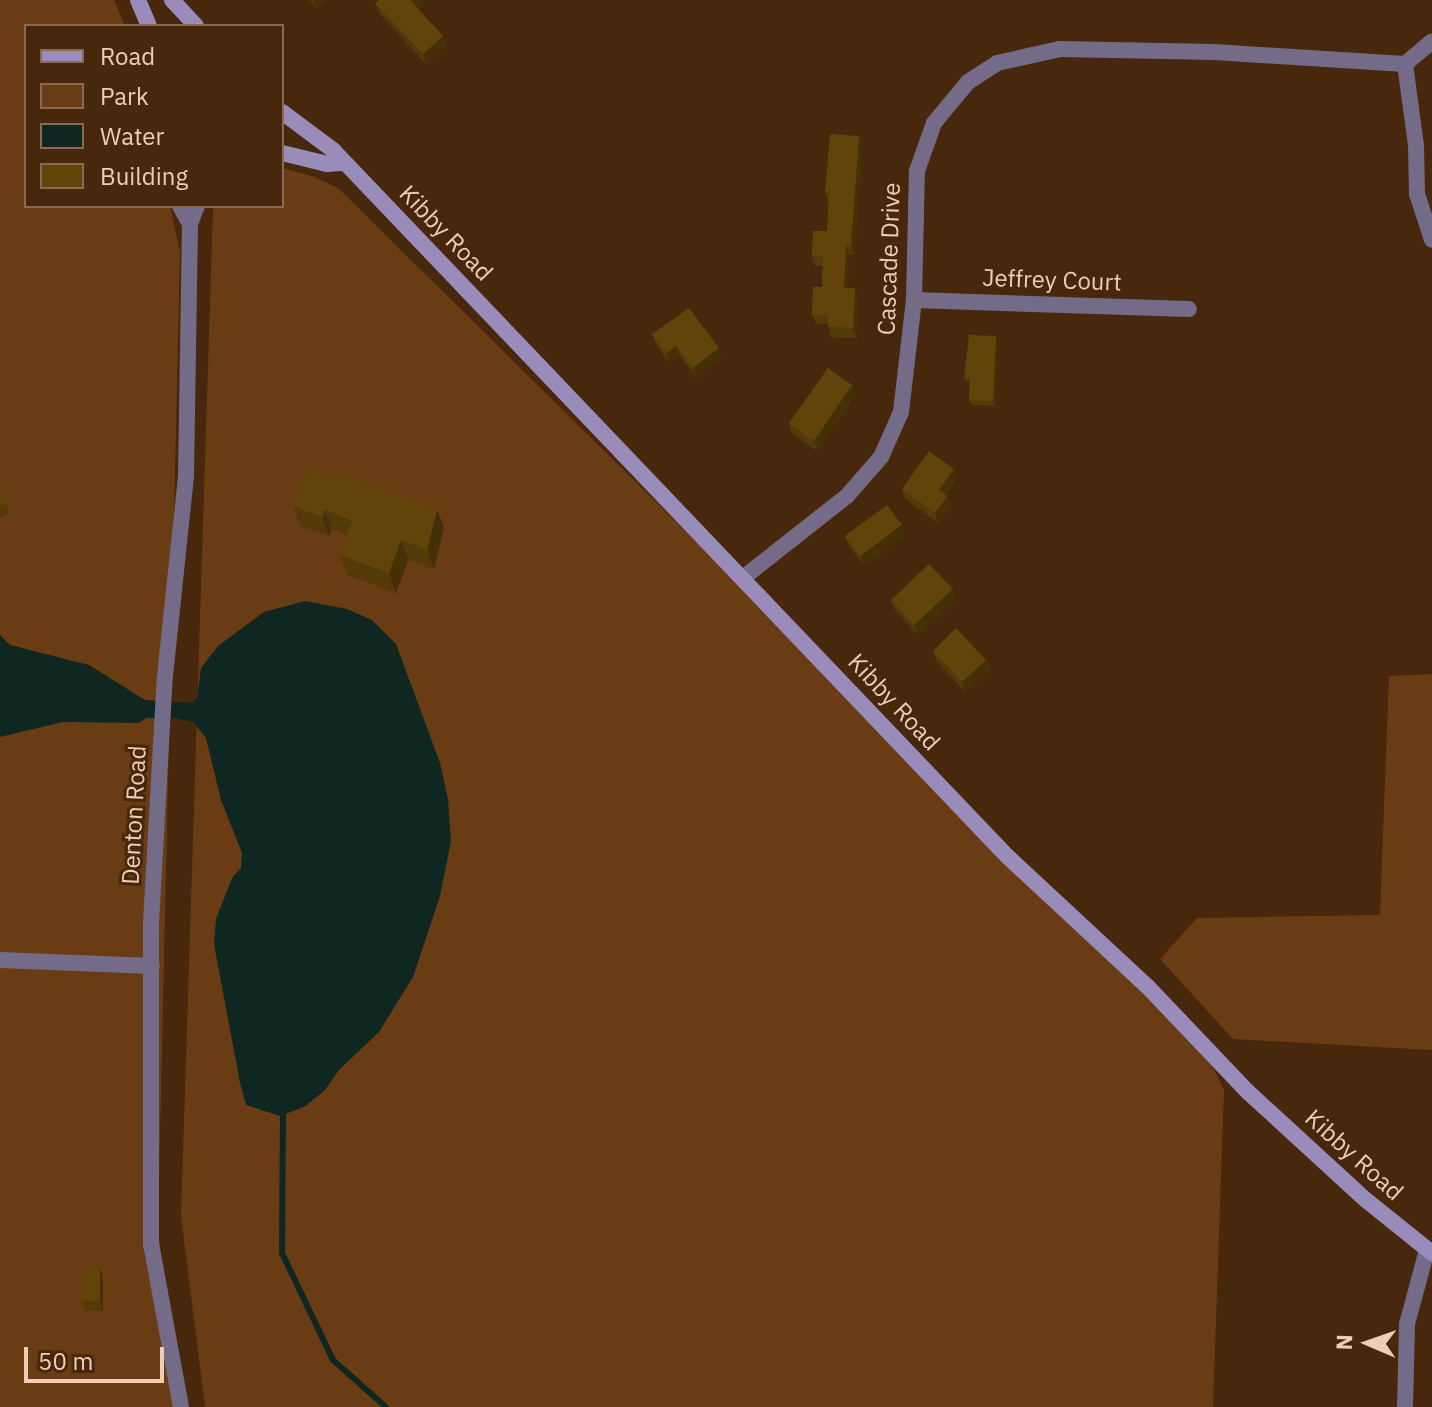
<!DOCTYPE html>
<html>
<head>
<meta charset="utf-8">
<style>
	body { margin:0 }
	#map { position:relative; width:1432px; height:1407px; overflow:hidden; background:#47280d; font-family:"IBM Plex Sans",sans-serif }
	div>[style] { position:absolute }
	.green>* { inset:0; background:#6a3c14 }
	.water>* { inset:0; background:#0e2721 }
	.stream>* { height:6px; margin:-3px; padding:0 3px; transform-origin:3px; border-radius:3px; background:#0e2721 }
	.street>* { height:16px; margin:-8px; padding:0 8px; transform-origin:8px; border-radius:8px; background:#746b88 }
	.secondary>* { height:16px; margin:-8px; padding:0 8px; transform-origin:8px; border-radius:8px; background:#998cba }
	.wall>* { inset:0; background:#543a09 }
	.shaded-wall>* { inset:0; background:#453007 }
	.building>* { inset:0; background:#62440a }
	span { translate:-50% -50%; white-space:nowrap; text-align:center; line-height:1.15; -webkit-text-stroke:6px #47280d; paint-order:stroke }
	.street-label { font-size:24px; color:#f0ceb6 }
	.legend { position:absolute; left:24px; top:24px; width:260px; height:184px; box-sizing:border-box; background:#47280d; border:2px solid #8b6a51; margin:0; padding:10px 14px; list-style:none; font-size:24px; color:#f0ceb6 }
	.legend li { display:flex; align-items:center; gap:16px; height:40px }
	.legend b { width:40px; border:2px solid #8b6a51 }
	.north { position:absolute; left:1328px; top:1303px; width:80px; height:80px; -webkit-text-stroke:6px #47280d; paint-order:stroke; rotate:272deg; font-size:22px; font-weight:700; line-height:32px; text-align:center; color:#f0ceb6 }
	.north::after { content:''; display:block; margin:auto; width:28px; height:36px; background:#f0ceb6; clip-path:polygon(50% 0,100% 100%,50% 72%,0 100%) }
	.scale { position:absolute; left:24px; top:1347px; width:140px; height:36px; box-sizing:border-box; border:4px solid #f0ceb6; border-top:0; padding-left:10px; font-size:24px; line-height:28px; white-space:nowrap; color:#f0ceb6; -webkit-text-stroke:6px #47280d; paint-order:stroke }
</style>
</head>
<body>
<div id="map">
	<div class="green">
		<div style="clip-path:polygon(0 0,114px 0,125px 26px,26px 26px,26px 206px,170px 206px,180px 252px,158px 1222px,167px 1338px,177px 1407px,0 1407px)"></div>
		<div style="clip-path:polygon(282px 168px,312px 176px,338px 188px,1199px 1038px,1224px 1090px,1213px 1407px,205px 1407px,181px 1216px,213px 209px,214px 206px,282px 206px)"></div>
		<div style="clip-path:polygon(1432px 674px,1432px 1050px,1233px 1039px,1160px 959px,1197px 918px,1380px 915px,1389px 676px)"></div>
	</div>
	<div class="water">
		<div style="clip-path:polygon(305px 601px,347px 609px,372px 620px,396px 644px,440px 763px,448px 799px,451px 841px,440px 896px,413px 977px,379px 1032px,339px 1070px,325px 1090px,304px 1107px,280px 1116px,246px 1105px,240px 1083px,214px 944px,216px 919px,232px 878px,241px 868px,242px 853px,221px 800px,206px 738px,193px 722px,176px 718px,146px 718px,139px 723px,63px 722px,0 737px,0 635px,10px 645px,89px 665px,145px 700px,191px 703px,197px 698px,201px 668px,218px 646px,264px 612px)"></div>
	</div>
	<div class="stream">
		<div style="left:283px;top:1107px;width:146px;rotate:90.4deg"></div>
		<div style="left:282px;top:1253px;width:119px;rotate:64.5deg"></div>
		<div style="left:333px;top:1360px;width:71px;rotate:41.6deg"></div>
	</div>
	<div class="street">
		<div style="left:1405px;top:64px;width:82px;rotate:82.3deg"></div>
		<div style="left:1416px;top:145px;width:49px;rotate:88.8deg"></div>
		<div style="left:1417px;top:194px;width:48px;rotate:71.9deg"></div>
		<div style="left:180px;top:206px;width:21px;rotate:61deg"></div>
		<div style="left:914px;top:300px;width:275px;rotate:1.9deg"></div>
		<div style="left:744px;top:577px;width:131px;rotate:-38.2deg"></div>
		<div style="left:847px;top:496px;width:52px;rotate:-48.9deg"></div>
		<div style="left:881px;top:457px;width:49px;rotate:-66deg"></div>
		<div style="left:901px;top:412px;width:113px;rotate:-83.4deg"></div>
		<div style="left:914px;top:300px;width:129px;rotate:-88.7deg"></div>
		<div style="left:917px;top:171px;width:51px;rotate:-70.5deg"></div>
		<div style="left:934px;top:123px;width:53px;rotate:-50.3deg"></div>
		<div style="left:968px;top:82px;width:35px;rotate:-33deg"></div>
		<div style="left:997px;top:63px;width:65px;rotate:-12.5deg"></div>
		<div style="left:1060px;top:49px;width:154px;rotate:1.1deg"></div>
		<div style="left:1214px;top:52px;width:191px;rotate:3.6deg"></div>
		<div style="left:1405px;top:64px;width:35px;rotate:-40deg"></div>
		<div style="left:0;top:960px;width:152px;rotate:2.3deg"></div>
		<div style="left:181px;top:1407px;width:166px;rotate:-100.4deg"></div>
		<div style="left:151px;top:1244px;width:321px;rotate:-90deg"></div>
		<div style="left:151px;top:923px;width:247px;rotate:-86.8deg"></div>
		<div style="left:165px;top:676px;width:200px;rotate:-84deg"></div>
		<div style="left:186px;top:477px;width:253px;rotate:-89.1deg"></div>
		<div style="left:190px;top:224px;width:19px;rotate:-69deg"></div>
		<div style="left:1405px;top:1407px;width:83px;rotate:-88.6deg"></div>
		<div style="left:1407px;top:1324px;width:77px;rotate:-74.9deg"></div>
	</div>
	<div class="secondary">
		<div style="left:138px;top:0;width:28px;rotate:67deg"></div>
		<div style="left:172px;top:0;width:35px;rotate:47deg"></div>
		<div style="left:282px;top:112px;width:64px;rotate:36.7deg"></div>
		<div style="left:333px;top:150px;width:976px;rotate:46.33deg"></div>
		<div style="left:1007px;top:856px;width:191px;rotate:42.9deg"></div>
		<div style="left:1147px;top:986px;width:146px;rotate:46.4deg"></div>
		<div style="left:1248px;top:1092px;width:160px;rotate:42.5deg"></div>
		<div style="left:1366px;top:1200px;width:85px;rotate:38.8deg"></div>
		<div style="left:282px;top:153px;width:46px;rotate:13.7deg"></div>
		<div style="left:327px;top:164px;width:14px;rotate:-4deg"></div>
	</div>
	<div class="wall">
		<div style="clip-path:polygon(309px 0,328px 0,317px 9px)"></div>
		<div style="clip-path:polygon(379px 0,426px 0,417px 8px,446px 45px,426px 64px,379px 13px,375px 3px)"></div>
		<div style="clip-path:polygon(859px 136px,862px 146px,855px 255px,849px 254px,848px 288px,855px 288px,858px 298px,857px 338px,831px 337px,828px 324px,816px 324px,812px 314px,822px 287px,823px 266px,815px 266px,812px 256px,827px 231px,829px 203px,825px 193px)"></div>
		<div style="clip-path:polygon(652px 334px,722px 358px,696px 378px,680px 355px,669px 363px,656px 344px)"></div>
		<div style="clip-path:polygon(997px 341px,995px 406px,971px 405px,969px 400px,970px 382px,966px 382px,964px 377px)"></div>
		<div style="clip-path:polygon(856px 395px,817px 451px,792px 433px,789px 423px)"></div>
		<div style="clip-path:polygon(307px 468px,444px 528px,434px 569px,408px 560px,396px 593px,347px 575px,340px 555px,347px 535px,332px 529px,329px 536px,300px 526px,293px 506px)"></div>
		<div style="clip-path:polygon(957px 479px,946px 495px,951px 506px,938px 523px,905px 499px,902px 489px)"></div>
		<div style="clip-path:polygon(0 489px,10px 513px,0 518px)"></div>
		<div style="clip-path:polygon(905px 535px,864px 566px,849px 546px,845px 536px)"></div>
		<div style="clip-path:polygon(953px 589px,956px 599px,918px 635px,895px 610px,891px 600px)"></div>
		<div style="clip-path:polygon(933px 651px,990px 669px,965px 692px,936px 660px)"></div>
		<div style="clip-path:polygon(100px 1267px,103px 1277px,103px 1311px,85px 1311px,82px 1301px)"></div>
	</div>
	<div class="shaded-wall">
		<div style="clip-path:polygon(314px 0,328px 0,317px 9px)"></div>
		<div style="clip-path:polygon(412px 0,426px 0,414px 11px,411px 1px)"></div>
		<div style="clip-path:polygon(443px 36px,446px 45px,426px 64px,423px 54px)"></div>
		<div style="clip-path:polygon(859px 136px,862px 146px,855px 255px,851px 245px)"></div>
		<div style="clip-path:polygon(846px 245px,849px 254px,848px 298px,844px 288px)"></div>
		<div style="clip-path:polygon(855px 288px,858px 298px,857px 338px,853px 328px)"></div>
		<div style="clip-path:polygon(996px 336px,997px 341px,995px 406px,993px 401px)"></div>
		<div style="clip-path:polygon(676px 346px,680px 355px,669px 363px,666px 353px)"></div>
		<div style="clip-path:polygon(719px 348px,722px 358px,696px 378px,693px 368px)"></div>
		<div style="clip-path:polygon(852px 385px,856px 395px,817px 451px,814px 441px)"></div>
		<div style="clip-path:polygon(954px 469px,957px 479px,943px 500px,939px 490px)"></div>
		<div style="clip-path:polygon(947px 496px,951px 506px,938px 523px,935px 513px)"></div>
		<div style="clip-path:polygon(437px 509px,444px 528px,434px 569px,427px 550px)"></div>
		<div style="clip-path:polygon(325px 510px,332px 529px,329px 536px,322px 517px)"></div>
		<div style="clip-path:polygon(902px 525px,905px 535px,864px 566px,860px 556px)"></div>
		<div style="clip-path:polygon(401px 540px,408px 560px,396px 593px,389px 573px)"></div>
		<div style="clip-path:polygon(953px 589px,956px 599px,918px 635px,914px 625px)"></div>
		<div style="clip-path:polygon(986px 660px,990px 669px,965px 692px,962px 682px)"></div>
		<div style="clip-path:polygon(100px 1267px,103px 1277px,103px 1311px,100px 1301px)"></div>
	</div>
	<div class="building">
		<div style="clip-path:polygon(379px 0,412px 0,411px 1px,443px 36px,423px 54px,375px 3px)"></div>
		<div style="clip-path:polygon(830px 134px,859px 136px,851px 245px,846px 245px,844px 288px,855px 288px,853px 328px,828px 327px,828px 315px,812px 314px,813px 287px,822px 287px,823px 256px,812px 256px,813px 231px,827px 231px,829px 193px,825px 193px)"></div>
		<div style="clip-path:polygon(689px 308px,719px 348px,693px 368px,676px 346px,666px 353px,652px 334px)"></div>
		<div style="clip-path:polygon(969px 335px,996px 336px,993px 401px,969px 400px,970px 377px,964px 377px)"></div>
		<div style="clip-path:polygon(828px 368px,852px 385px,814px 441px,789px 423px)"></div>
		<div style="clip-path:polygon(929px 451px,954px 469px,939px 490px,947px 496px,935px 513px,902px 489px)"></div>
		<div style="clip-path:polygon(307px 468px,335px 478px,337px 473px,437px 509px,427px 550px,401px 540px,389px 573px,340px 555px,352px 520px,325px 510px,322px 517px,293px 506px)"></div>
		<div style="clip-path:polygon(0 489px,6px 503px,0 506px)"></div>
		<div style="clip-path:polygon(887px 505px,902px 525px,860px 556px,845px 536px)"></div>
		<div style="clip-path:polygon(929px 564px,953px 589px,914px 625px,891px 600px)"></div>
		<div style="clip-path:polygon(956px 628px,986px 660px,962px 682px,933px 651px)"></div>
		<div style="clip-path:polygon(82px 1267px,100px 1267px,100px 1301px,82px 1301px)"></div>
	</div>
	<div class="street-label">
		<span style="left:446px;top:233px;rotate:46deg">Kibby Road</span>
		<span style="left:889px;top:259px;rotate:-88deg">Cascade Drive</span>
		<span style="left:1052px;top:280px;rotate:2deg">Jeffrey Court</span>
		<span style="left:894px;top:702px;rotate:47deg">Kibby Road</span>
		<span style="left:134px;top:815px;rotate:-87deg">Denton Road</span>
		<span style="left:1354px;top:1155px;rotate:42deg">Kibby Road</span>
	</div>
	<ul class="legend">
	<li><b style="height:10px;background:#998cba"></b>Road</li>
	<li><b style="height:22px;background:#6a3c14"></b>Park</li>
	<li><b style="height:22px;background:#0e2721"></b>Water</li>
	<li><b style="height:22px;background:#62440a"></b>Building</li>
	</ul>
	<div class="north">N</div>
	<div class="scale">50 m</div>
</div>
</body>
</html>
